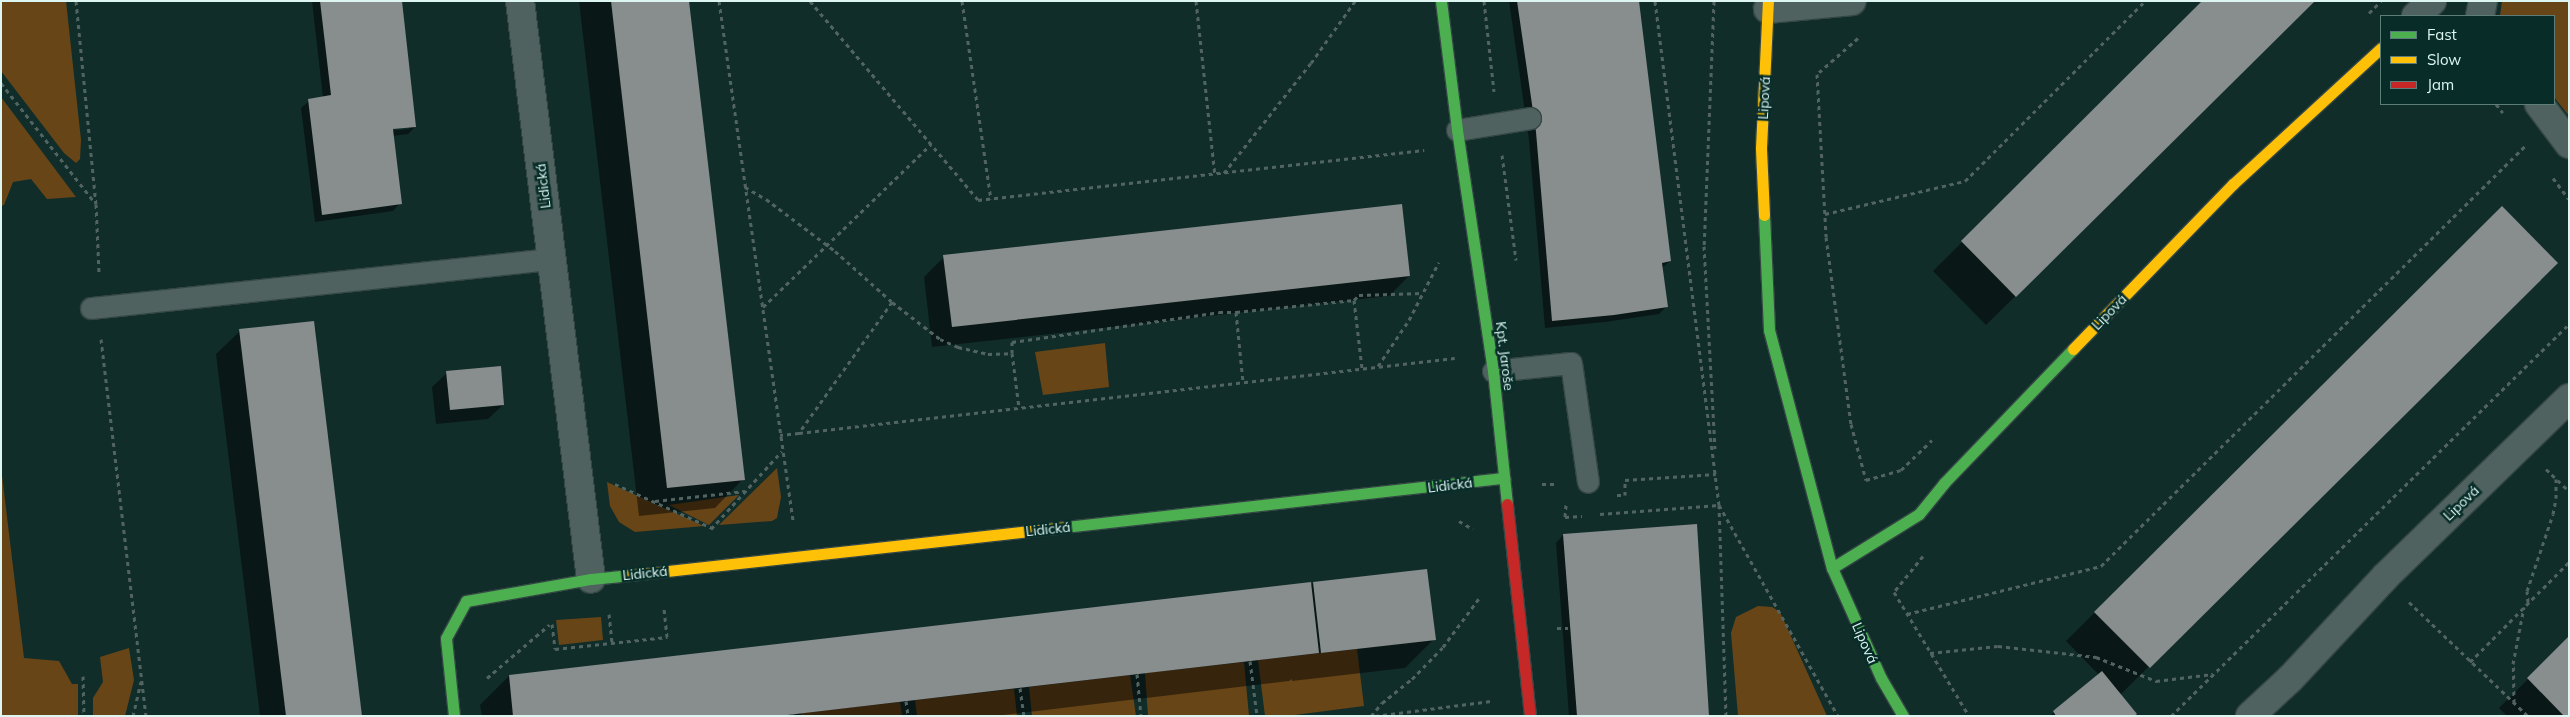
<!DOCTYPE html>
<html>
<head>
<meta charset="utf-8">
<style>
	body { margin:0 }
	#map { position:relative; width:2570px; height:717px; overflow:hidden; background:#112d2a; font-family:Mulish,sans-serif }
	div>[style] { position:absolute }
	.green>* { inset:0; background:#684517 }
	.shadow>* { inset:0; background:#0007 }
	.building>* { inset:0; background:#888d8d }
	.path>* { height:3px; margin-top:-1.5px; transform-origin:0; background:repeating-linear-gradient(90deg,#526462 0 4px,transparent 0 8px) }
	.roads { filter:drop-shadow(1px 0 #344744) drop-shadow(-1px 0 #344744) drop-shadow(0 1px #344744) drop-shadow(0 -1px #344744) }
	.lane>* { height:21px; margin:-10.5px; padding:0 10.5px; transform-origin:10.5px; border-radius:10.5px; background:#4f625f }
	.street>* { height:28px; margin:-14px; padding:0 14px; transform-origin:14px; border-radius:14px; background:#4f625f }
	.fast>* { height:11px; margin:-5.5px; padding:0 5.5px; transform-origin:5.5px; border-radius:5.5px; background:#4caf50 }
	.slow>* { height:11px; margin:-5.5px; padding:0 5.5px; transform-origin:5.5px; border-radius:5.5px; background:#ffc107 }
	.jam>* { height:11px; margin:-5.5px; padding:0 5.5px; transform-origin:5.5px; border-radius:5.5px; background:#c62828 }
	span { translate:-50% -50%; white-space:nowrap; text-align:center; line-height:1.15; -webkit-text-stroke:5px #082d29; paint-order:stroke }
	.street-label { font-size:14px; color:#ddf6f2 }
	.frame { position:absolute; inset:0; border:2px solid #ddf6f2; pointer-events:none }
	.legend { position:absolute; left:2380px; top:15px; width:175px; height:90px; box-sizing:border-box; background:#082d29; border:1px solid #5d7d79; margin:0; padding:6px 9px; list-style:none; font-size:15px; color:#ddf6f2 }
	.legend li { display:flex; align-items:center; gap:10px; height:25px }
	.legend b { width:25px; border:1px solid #5d7d79 }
</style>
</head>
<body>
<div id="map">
	<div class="green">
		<div style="clip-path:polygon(1px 1px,66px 1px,81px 140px,80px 159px,76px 163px,64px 153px,1px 71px)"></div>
		<div style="clip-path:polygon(2502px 1px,2569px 1px,2569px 116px,2554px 97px,2554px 16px,2500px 16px)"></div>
		<div style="clip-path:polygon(1px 97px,76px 197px,47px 199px,31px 179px,13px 182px,4px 205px,1px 206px)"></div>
		<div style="clip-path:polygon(1105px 343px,1109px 387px,1043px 395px,1035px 352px)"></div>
		<div style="clip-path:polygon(1px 467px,24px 658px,59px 661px,72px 684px,78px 684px,78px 716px,1px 716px)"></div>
		<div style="clip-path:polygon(777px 468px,781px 497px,777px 518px,772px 521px,719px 525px)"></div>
		<div style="clip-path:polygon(607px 482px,704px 526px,635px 532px,619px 522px,610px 506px)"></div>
		<div style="clip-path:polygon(739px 495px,709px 525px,669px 505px)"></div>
		<div style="clip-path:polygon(1758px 606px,1772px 607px,1780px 612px,1827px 716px,1738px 716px,1731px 633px,1736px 617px)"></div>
		<div style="clip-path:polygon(601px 617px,603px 640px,559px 645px,556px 620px)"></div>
		<div style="clip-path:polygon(129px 648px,134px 680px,125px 716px,93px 716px,93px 698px,103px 682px,100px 657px)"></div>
		<div style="clip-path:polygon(1357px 649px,1364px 706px,1287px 716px,1265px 716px,1258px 660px)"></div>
		<div style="clip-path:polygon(1244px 662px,1249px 716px,1148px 716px,1145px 673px)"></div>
		<div style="clip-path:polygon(1130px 675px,1136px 716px,1032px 716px,1029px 687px)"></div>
		<div style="clip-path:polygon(1014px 689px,1017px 716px,917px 716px,915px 700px)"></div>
		<div style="clip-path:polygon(900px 702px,902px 716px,802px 716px,801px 713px)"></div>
	</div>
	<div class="shadow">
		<div style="clip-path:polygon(evenodd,312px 1px,400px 1px,415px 127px,408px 134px,393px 136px,400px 203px,393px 211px,315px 222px,301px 108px,309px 101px,323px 98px,312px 1px,409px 127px,409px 129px,387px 131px,387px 129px,409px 127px)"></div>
		<div style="clip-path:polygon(579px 1px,688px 1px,743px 479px,715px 508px,639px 516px)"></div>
		<div style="clip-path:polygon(1509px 1px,1638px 1px,1670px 261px,1662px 268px,1667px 306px,1659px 314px,1605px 322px,1545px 328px,1529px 140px)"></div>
		<div style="clip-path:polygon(2204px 1px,2313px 1px,1986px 325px,1933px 271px)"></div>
		<div style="clip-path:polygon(2502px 208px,2556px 263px,2120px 695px,2133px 716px,2050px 716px,2099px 675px,2066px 641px)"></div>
		<div style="clip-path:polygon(944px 257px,1409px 276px,1389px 296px,932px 347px,924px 277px)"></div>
		<div style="clip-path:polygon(240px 331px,361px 716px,260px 716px,216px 354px)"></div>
		<div style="clip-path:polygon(447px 373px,503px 405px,488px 419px,436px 424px,432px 387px)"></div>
		<div style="clip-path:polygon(1563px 535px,1708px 716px,1569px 716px,1556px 543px)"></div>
		<div style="clip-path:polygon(1313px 583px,1434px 639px,1405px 668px,1292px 681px,1292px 679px,1289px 681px,994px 716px,482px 716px,480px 705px,509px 676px,1310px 586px)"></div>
		<div style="clip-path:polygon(2569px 638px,2569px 716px,2507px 716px,2499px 708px)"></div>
	</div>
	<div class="building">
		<div style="clip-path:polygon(320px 1px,402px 1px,416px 127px,393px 129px,402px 204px,322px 215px,308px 99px,331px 95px)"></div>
		<div style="clip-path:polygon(611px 1px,689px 1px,745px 480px,667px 488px)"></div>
		<div style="clip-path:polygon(1517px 1px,1639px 1px,1671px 261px,1662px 263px,1668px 307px,1614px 315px,1552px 321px,1536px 132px)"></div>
		<div style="clip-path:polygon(2202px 1px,2315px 1px,2016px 297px,1961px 241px)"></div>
		<div style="clip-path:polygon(1402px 204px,1410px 276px,952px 327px,943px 255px)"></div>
		<div style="clip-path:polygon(2502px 206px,2558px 263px,2150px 668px,2094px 612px)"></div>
		<div style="clip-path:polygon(314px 321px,362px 716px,286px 716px,239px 329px)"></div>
		<div style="clip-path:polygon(501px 366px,504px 405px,450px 410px,446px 371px)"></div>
		<div style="clip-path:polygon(1697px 524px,1709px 716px,1577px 716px,1563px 534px)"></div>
		<div style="clip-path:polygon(1427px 569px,1436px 640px,1321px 653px,1313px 582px)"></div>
		<div style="clip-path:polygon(1311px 582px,1319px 653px,779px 716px,513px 716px,509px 675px)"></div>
		<div style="clip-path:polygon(2569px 636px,2569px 716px,2564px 716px,2527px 678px)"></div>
		<div style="clip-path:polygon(2102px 671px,2137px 714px,2134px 716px,2056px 716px,2053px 711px)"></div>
	</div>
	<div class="path">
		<div style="left:76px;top:1px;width:204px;rotate:84.4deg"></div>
		<div style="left:96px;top:204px;width:69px;rotate:87.5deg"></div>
		<div style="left:719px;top:1px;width:524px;rotate:81.89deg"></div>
		<div style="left:810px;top:1px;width:260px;rotate:49.8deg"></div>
		<div style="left:978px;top:200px;width:449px;rotate:-6.4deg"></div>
		<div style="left:962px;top:1px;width:200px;rotate:81.7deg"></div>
		<div style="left:1196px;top:1px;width:175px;rotate:83.8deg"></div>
		<div style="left:1484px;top:1px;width:91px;rotate:83.7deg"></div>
		<div style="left:1714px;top:1px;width:245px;rotate:92.3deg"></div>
		<div style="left:1704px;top:246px;width:203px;rotate:86.9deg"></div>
		<div style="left:2369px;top:13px;width:17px;rotate:-45deg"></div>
		<div style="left:1858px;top:38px;width:55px;rotate:138.7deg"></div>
		<div style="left:1817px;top:74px;width:163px;rotate:86.8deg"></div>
		<div style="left:1826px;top:237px;width:189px;rotate:82.4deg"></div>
		<div style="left:1851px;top:424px;width:58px;rotate:75deg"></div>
		<div style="left:1866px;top:480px;width:36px;rotate:-16deg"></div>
		<div style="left:1901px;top:470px;width:43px;rotate:-44.1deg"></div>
		<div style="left:1px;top:83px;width:152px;rotate:51.9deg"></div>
		<div style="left:2496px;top:104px;width:11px;rotate:52deg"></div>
		<div style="left:1502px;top:155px;width:106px;rotate:82.4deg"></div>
		<div style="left:1224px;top:173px;width:140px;rotate:-51.7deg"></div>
		<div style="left:1311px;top:63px;width:76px;rotate:-54.6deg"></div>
		<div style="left:2553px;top:178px;width:26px;rotate:53deg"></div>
		<div style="left:745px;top:187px;width:24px;rotate:30deg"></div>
		<div style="left:766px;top:199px;width:86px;rotate:37deg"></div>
		<div style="left:835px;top:251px;width:76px;rotate:41.8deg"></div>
		<div style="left:892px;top:302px;width:161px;rotate:125.4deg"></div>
		<div style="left:799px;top:433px;width:19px;rotate:174deg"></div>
		<div style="left:1825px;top:214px;width:144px;rotate:-13.3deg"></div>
		<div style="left:1965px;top:181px;width:255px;rotate:-45deg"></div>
		<div style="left:1354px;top:300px;width:7px;rotate:-45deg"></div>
		<div style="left:1359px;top:295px;width:64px;rotate:-1.8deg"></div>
		<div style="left:892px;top:302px;width:61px;rotate:37.6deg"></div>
		<div style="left:940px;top:339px;width:20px;rotate:24deg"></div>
		<div style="left:958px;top:347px;width:31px;rotate:13deg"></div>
		<div style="left:988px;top:354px;width:24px;rotate:-2deg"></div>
		<div style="left:1012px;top:353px;width:55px;rotate:82.7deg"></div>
		<div style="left:763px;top:307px;width:234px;rotate:-44.1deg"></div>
		<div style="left:1236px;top:312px;width:119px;rotate:-5.8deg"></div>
		<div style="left:1354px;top:300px;width:68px;rotate:83.3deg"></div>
		<div style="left:101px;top:339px;width:380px;rotate:83.2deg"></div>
		<div style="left:1012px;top:353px;width:11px;rotate:-90deg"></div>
		<div style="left:1012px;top:342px;width:209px;rotate:-8.2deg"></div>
		<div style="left:1219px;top:312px;width:17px"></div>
		<div style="left:1236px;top:312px;width:70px;rotate:84.3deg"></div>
		<div style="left:1378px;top:366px;width:55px;rotate:-56deg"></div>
		<div style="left:1409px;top:320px;width:65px;rotate:-62.7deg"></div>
		<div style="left:799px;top:433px;width:660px;rotate:-6.52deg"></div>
		<div style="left:2546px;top:469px;width:32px;rotate:44deg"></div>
		<div style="left:1625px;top:480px;width:91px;rotate:-3.8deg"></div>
		<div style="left:615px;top:484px;width:107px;rotate:24.4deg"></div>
		<div style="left:1542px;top:484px;width:14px"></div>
		<div style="left:1617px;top:495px;width:8px"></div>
		<div style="left:1625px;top:495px;width:15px;rotate:-90deg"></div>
		<div style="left:655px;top:501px;width:91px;rotate:-6.3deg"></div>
		<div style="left:1566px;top:505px;width:12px;rotate:95deg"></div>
		<div style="left:1565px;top:517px;width:17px;rotate:-3deg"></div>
		<div style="left:1600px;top:514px;width:119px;rotate:-4.3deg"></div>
		<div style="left:1719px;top:505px;width:508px;rotate:-97.24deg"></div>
		<div style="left:1459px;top:521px;width:16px;rotate:30deg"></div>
		<div style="left:711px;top:529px;width:105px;rotate:-47.7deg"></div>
		<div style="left:1923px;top:556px;width:46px;rotate:128.9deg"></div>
		<div style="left:1894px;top:592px;width:145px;rotate:58.8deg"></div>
		<div style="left:2409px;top:602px;width:165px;rotate:43.8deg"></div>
		<div style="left:2528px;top:602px;width:11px;rotate:-95deg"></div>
		<div style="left:2527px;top:591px;width:81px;rotate:-71.3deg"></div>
		<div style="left:2553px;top:514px;width:16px;rotate:-79deg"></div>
		<div style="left:2556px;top:498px;width:19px;rotate:-90deg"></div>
		<div style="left:609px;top:614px;width:29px;rotate:84deg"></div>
		<div style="left:1907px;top:614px;width:200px;rotate:-13.9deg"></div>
		<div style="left:2101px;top:566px;width:597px;rotate:-44.73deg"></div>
		<div style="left:552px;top:624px;width:25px;rotate:83deg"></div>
		<div style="left:555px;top:649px;width:113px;rotate:-6.1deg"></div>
		<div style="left:667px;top:637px;width:29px;rotate:-96deg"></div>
		<div style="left:1557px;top:628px;width:11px"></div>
		<div style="left:1930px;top:653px;width:68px;rotate:-5.9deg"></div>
		<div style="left:1998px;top:646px;width:99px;rotate:6.4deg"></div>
		<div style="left:2096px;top:657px;width:65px;rotate:21.8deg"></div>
		<div style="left:2156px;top:681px;width:57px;rotate:-7deg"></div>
		<div style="left:1250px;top:661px;width:55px;rotate:82.7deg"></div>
		<div style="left:2470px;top:662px;width:141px;rotate:-45.3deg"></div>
		<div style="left:1137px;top:674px;width:42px;rotate:84.6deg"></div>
		<div style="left:83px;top:676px;width:40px;rotate:88.6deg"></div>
		<div style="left:487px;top:678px;width:82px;rotate:-40.5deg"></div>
		<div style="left:1020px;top:688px;width:28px;rotate:82deg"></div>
		<div style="left:906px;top:701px;width:15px;rotate:82deg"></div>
		<div style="left:2514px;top:703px;width:39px;rotate:-91deg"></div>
		<div style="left:2513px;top:664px;width:58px;rotate:-79.1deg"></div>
		<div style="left:793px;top:714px;width:2px;rotate:90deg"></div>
		<div style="left:133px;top:716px;width:35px;rotate:-77deg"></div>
		<div style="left:1371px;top:716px;width:17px;rotate:-50deg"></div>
		<div style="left:1382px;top:703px;width:38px;rotate:-39deg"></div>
		<div style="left:1412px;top:679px;width:45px;rotate:-45.9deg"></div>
		<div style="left:1443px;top:647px;width:62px;rotate:-53.5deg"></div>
		<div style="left:1375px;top:716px;width:117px;rotate:-7.4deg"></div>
		<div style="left:1726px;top:716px;width:211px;rotate:-91.9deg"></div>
		<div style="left:1719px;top:505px;width:242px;rotate:60.6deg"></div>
		<div style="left:2171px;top:716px;width:559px;rotate:-44.56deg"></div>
	</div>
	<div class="roads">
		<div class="lane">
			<div style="left:1457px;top:130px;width:74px;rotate:-9.3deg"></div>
			<div style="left:91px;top:308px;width:464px;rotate:-6.1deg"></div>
			<div style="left:1493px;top:371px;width:78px;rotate:-5.9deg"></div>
			<div style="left:1571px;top:363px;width:120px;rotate:81.9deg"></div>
		</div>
		<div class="street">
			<div style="left:520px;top:1px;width:582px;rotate:83deg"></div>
			<div style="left:1768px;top:9px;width:84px;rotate:-5.4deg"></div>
			<div style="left:2416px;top:16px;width:22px;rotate:-43deg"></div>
			<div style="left:2480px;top:16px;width:15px;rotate:-79deg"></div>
			<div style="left:2539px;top:104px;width:50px;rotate:53.1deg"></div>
			<div style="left:2250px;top:716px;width:54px;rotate:-42.8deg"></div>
			<div style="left:2290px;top:679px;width:141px;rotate:-47deg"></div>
			<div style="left:2386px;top:576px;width:255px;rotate:-44.2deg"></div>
		</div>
		<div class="fast">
			<div style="left:1441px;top:1px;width:130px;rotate:82.9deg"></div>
			<div style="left:1457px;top:130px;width:244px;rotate:81.5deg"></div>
			<div style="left:1493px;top:371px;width:134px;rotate:84deg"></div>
			<div style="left:1764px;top:215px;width:115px;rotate:87.5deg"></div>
			<div style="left:1769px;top:330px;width:246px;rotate:75.2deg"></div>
			<div style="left:1832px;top:568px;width:120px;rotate:66deg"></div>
			<div style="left:1881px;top:678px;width:44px;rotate:59.9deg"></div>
			<div style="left:1065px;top:527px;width:442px;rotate:-6.4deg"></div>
			<div style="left:1832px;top:568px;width:102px;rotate:-31.8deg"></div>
			<div style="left:1919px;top:514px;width:40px;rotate:-51deg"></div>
			<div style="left:1944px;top:483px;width:186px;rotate:-46.1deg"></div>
			<div style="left:454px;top:716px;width:78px;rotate:-95.9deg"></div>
			<div style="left:446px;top:638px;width:42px;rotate:-61.6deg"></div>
			<div style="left:466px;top:601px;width:127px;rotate:-10deg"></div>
			<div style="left:591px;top:579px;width:40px;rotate:-5.7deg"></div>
		</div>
		<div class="slow">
			<div style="left:1764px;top:215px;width:67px;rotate:-92.6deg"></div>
			<div style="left:1761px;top:148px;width:147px;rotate:-87.3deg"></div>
			<div style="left:2073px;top:349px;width:230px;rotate:-45.9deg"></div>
			<div style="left:2233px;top:184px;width:201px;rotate:-42.6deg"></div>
			<div style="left:631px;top:575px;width:437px;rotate:-6.3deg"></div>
		</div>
		<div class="jam">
			<div style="left:1507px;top:504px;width:213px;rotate:83.8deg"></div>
		</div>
	</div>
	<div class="street-label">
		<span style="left:1764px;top:98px;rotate:-87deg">Lipová</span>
		<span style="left:543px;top:186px;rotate:-97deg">Lidická</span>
		<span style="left:2109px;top:312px;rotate:-46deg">Lipová</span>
		<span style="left:1505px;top:356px;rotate:83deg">Kpt. Jaroše</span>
		<span style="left:1450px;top:485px;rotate:-7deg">Lidická</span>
		<span style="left:2461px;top:503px;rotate:-44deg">Lipová</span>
		<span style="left:1048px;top:529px;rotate:-6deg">Lidická</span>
		<span style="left:645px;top:573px;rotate:-6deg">Lidická</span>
		<span style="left:1865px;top:643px;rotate:66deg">Lipová</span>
	</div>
	<div class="frame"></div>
	<ul class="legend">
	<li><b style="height:6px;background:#4caf50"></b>Fast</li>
	<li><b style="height:6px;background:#ffc107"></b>Slow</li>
	<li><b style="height:6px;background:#c62828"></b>Jam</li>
	</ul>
</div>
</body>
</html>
